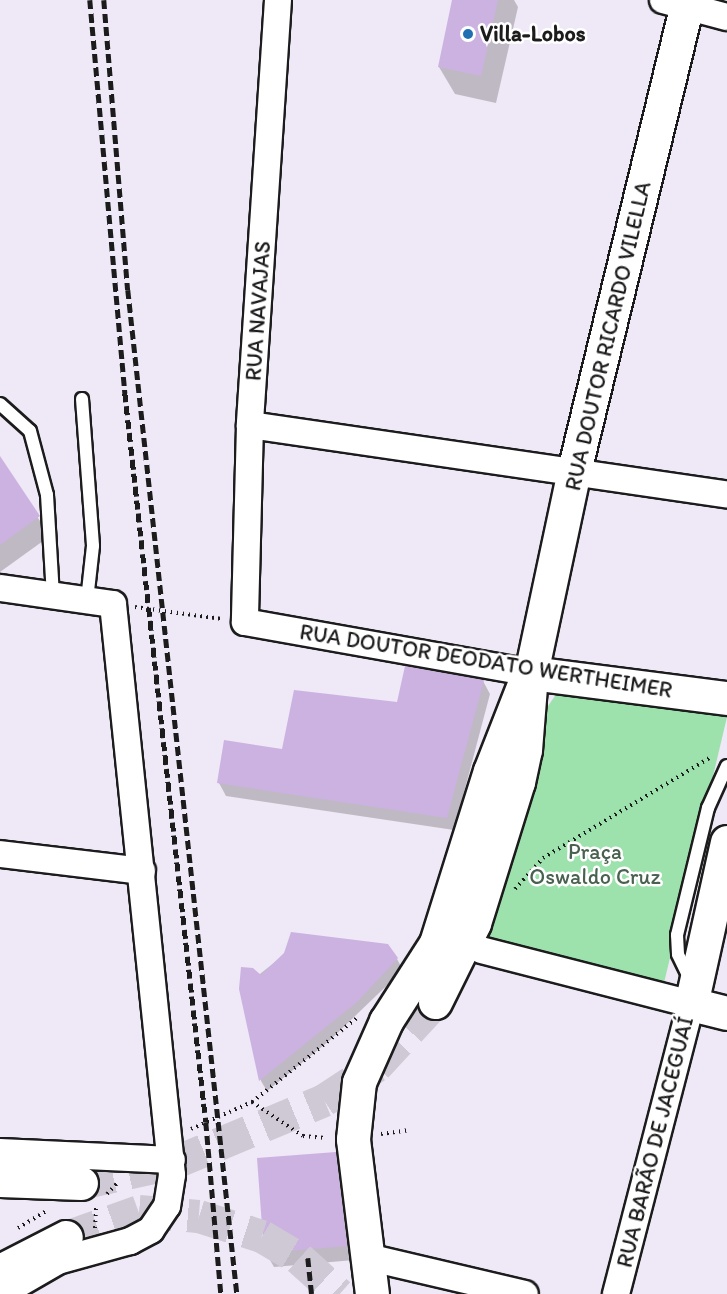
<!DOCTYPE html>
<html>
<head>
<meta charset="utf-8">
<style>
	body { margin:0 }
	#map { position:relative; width:727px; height:1294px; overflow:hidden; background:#efe8f6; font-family:Itim,sans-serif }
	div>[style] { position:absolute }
	.green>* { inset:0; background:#9de1ad }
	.shadow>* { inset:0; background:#0003 }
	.building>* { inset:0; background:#cbb2e1 }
	.secondary-tunnel>* { height:33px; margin-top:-16.5px; transform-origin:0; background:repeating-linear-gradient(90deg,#cfc9d5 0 33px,transparent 0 49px) }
	.path>* { height:4px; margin-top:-2px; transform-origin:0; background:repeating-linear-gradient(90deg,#1c1c1c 0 1.5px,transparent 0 6px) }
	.roads { filter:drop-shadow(2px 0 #1c1c1c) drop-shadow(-2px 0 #1c1c1c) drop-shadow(0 2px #1c1c1c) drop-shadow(0 -2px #1c1c1c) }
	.lane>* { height:12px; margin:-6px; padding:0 6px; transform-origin:6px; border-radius:6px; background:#fff }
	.street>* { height:26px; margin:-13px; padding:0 13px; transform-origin:13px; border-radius:13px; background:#fff }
	.secondary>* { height:33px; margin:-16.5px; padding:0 16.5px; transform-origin:16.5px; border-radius:16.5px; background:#fff }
	.rail>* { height:4.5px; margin-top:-2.25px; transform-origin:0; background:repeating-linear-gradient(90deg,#1c1c1c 0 9px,transparent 0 13.5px) }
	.dots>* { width:16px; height:16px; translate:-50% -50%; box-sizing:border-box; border:3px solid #fff; border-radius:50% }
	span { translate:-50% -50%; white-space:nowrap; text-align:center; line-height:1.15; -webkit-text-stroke:5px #fff; paint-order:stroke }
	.poi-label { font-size:22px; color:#1c1c1c; font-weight:700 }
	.left { translate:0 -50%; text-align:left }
	.street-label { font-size:22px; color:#1c1c1c }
	.park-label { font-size:22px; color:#49614f }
</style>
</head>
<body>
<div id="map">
	<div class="green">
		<div style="clip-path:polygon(561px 687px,727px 717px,664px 983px,475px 936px,538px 721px)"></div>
	</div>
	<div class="shadow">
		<div style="clip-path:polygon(454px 0,514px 0,518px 7px,496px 103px,455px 94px,439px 67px)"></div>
		<div style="clip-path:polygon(0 461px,50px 536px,0 572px)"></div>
		<div style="clip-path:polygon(483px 681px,490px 694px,454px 830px,226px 796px,219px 783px,283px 751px,398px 704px)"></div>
		<div style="clip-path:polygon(285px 954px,397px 959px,403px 970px,329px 1041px,267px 1091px,261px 1081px,241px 989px)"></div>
		<div style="clip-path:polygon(335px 1153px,343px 1167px,354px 1260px,274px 1267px,266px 1253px)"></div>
	</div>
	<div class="building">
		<div style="clip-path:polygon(452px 0,498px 0,481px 76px,438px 67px)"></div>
		<div style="clip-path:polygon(0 456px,40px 516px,0 545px)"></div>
		<div style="clip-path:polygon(405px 666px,484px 680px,447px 818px,217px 783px,224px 740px,282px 749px,294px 690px,397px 702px)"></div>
		<div style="clip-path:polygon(291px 932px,388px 944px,398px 958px,357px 1002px,259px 1081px,239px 989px,241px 967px,253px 968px,261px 975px,284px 953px)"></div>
		<div style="clip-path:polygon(336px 1152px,347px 1246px,264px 1253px,257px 1158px)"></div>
	</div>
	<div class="secondary-tunnel">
		<div style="left:81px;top:1183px;width:94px;rotate:-12.3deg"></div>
		<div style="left:173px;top:1163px;width:164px;rotate:-22.6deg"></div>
		<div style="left:324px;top:1100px;width:62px;rotate:-33.2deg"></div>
		<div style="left:376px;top:1066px;width:87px;rotate:-47.3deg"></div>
		<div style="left:66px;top:1237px;width:77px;rotate:-19.6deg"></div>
		<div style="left:139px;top:1211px;width:60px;rotate:4.8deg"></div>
		<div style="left:199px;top:1216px;width:66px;rotate:17.6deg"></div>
		<div style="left:262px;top:1236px;width:43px;rotate:30.7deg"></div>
		<div style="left:299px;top:1258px;width:54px;rotate:42deg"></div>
	</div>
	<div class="path">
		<div style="left:135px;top:607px;width:88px;rotate:7.9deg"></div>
		<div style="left:515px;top:889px;width:42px;rotate:-47.9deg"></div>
		<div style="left:543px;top:858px;width:196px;rotate:-31deg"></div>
		<div style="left:252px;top:1102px;width:134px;rotate:-38.7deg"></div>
		<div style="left:191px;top:1129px;width:67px;rotate:-23.9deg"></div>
		<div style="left:252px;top:1102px;width:61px;rotate:33.7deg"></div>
		<div style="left:303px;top:1136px;width:23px;rotate:5deg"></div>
		<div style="left:381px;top:1134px;width:29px;rotate:-8deg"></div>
		<div style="left:107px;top:1194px;width:16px;rotate:-47deg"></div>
		<div style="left:18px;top:1228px;width:35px;rotate:-31deg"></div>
		<div style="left:95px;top:1228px;width:22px;rotate:-87deg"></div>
	</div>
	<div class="roads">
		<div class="lane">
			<div style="left:82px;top:399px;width:147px;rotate:85.7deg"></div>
			<div style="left:93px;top:546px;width:54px;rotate:96.3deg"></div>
			<div style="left:0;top:404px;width:40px;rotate:42deg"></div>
			<div style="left:30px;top:431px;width:66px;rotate:75.1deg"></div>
			<div style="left:47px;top:495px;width:101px;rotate:86.6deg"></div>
			<div style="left:689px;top:977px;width:25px;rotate:-116deg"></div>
			<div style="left:678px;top:954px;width:19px;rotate:-93deg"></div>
			<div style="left:677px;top:935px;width:131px;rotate:-76.3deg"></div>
			<div style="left:708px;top:808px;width:46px;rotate:-65.7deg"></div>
		</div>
		<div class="street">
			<div style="left:278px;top:0;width:426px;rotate:93.8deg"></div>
			<div style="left:250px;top:425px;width:197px;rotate:91.5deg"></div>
			<div style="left:245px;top:622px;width:291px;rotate:10.1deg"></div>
			<div style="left:663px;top:0;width:66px;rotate:14.9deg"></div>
			<div style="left:250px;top:425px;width:482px;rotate:8.3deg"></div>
			<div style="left:0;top:588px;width:114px;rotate:8.1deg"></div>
			<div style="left:113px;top:604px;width:574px;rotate:84.1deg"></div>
			<div style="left:172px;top:1175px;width:31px;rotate:99deg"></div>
			<div style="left:167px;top:1206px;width:29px;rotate:124deg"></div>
			<div style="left:151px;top:1230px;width:24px;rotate:152deg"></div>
			<div style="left:130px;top:1241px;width:75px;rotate:164.5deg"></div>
			<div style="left:58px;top:1261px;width:66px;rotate:149.9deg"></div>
			<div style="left:0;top:854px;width:143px;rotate:6.8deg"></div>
			<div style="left:481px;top:950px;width:217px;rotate:14.4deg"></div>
			<div style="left:691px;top:1004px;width:300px;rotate:104.5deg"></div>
			<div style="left:0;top:1152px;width:172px;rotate:2.7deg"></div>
			<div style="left:367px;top:1257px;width:162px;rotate:13.2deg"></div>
		</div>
		<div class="secondary">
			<div style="left:531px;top:673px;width:198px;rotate:7.3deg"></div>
			<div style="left:727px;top:842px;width:166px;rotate:102.5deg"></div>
			<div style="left:691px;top:1004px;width:37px;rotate:14deg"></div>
			<div style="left:435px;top:1002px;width:88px;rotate:-63.7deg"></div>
			<div style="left:474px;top:923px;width:148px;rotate:-72.7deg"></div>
			<div style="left:518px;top:782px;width:33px;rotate:-78deg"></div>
			<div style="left:525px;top:750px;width:77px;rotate:-85.5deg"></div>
			<div style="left:531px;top:673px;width:202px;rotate:-78deg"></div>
			<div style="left:573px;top:475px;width:489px;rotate:-76.4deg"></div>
			<div style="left:0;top:1180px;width:81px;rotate:2.1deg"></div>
			<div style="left:0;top:1271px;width:74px;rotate:-27.3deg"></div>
			<div style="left:372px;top:1294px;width:156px;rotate:-97deg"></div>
			<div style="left:353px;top:1139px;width:57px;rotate:-84deg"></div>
			<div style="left:359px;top:1082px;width:67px;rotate:-66.1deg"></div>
			<div style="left:386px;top:1021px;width:93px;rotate:-57.3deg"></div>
			<div style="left:436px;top:943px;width:180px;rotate:-72.6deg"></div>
			<div style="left:490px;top:771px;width:90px;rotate:-68.6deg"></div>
		</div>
	</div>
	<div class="rail">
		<div style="left:90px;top:0;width:395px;rotate:84.9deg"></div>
		<div style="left:125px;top:393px;width:733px;rotate:83.66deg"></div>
		<div style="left:206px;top:1122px;width:173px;rotate:85deg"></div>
		<div style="left:104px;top:0;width:291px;rotate:85.3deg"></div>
		<div style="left:128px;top:290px;width:1010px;rotate:83.8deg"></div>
		<div style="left:308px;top:1258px;width:36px;rotate:84deg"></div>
	</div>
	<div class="dots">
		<div style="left:468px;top:34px;background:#1f6fb2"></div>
	</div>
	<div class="poi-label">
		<span class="left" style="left:480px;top:34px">Villa-Lobos</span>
	</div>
	<div class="street-label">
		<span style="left:258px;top:311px;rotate:-86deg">RUA NAVAJAS</span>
		<span style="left:608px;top:336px;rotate:-77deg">RUA DOUTOR RICARDO VILELLA</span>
		<span style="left:486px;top:661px;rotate:9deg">RUA DOUTOR DEODATO WERTHEIMER</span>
		<span style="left:655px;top:1142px;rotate:-76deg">RUA BARÃO DE JACEGUAÍ</span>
	</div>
	<div class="park-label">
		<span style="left:595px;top:864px">Praça<br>Oswaldo Cruz</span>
	</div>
</div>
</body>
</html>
